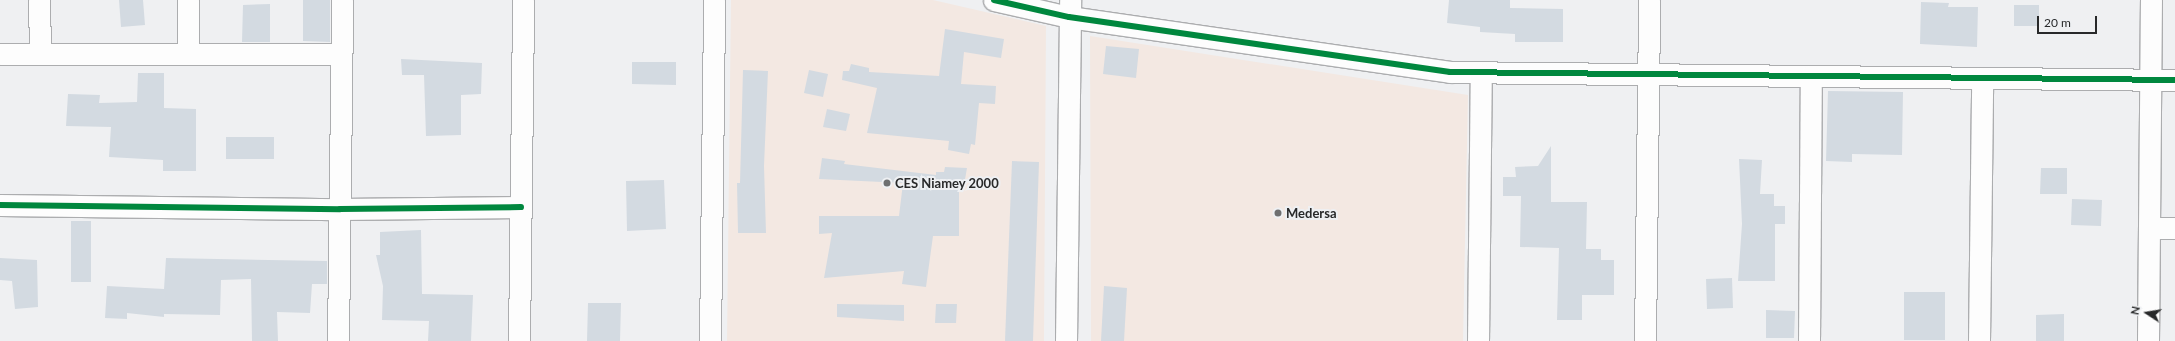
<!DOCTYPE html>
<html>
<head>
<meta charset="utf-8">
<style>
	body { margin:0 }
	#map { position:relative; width:2175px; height:341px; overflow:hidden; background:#eff0f2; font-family:Lato,sans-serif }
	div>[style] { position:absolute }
	.education>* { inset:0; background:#f3e8e2 }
	.building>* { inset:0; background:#d3dae1 }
	.roads { filter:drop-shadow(1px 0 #acadaf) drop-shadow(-1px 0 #acadaf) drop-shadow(0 1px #acadaf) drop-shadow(0 -1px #acadaf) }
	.minor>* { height:21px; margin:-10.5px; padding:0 10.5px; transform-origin:10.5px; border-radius:10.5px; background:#fdfdfd }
	.cycleway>* { height:6px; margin:-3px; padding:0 3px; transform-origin:3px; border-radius:3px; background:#00873e }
	.dots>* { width:11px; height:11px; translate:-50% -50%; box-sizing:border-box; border:2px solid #eef0f3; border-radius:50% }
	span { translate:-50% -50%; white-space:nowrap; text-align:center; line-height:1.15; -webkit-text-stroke:4px #eef0f3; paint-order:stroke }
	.poi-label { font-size:13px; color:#28292a; font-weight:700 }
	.left { translate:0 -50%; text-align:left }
	.north { position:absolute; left:2127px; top:293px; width:40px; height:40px; -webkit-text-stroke:3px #eef0f3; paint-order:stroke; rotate:282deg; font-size:11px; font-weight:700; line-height:16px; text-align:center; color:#28292a }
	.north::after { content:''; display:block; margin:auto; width:14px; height:18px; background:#28292a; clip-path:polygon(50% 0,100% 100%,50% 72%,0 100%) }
	.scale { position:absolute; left:2037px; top:16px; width:60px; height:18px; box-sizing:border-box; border:2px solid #28292a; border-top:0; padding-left:5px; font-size:12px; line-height:14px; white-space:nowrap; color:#28292a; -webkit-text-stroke:3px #eef0f3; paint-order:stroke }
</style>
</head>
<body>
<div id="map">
	<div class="education">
		<div style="clip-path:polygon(731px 0,933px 0,1046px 26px,1044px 341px,727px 341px)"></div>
		<div style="clip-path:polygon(1090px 36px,1468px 95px,1463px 341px,1091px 341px)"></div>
	</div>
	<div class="building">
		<div style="clip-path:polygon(119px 0,143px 0,145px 25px,121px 27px)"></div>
		<div style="clip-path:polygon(303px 0,330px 0,330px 42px,303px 41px)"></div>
		<div style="clip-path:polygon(1449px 0,1510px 0,1510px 8px,1563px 9px,1563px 42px,1515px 42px,1515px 34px,1480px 32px,1480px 27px,1447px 23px)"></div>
		<div style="clip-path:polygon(1921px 2px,1949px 3px,1948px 7px,1978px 7px,1977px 47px,1920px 44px)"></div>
		<div style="clip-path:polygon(270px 4px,270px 42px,242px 42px,243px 5px)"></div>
		<div style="clip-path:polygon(2014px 5px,2039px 5px,2039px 26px,2014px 26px)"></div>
		<div style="clip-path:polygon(945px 29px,1004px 39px,1001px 58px,964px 52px,961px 84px,996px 86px,995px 104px,979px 103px,975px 145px,971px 144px,969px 154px,948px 150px,949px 141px,867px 133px,877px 88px,842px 80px,843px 71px,849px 71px,851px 64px,869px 68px,869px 72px,939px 76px)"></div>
		<div style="clip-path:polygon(1106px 46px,1139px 49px,1136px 78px,1103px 74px)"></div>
		<div style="clip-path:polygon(401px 59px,482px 63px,481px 94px,461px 95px,461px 135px,426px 136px,424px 75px,402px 75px)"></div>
		<div style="clip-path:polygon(632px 62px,676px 62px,676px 85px,632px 84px)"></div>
		<div style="clip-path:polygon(743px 70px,768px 71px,764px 166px,766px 233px,738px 233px,737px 183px,740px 183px)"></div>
		<div style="clip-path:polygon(809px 70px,828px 74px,823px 97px,804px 93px)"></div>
		<div style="clip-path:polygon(138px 73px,164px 73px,164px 108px,196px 109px,196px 171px,163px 171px,163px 160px,109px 157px,111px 127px,66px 126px,68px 94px,100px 95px,99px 103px,137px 102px)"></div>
		<div style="clip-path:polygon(1828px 91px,1903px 92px,1902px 155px,1852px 154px,1852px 162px,1826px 161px)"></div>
		<div style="clip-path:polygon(827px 109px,850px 114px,846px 131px,823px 127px)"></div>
		<div style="clip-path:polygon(226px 137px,274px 137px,274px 159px,226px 159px)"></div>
		<div style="clip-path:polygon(1551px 146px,1551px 202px,1587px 202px,1586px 249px,1601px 249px,1601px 260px,1614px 260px,1614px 295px,1582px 295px,1582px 320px,1557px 320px,1559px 248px,1520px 247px,1521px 196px,1503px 196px,1503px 177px,1516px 177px,1515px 167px,1538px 166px)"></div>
		<div style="clip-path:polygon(822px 158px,845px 161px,844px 164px,936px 175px,936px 172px,944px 172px,945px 167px,967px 168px,963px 191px,959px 191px,959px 236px,933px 236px,926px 287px,902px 284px,904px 271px,824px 278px,832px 233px,819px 234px,819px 216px,899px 216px,903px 183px,819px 179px)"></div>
		<div style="clip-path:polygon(1739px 159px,1762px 160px,1760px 194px,1774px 194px,1774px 206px,1785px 206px,1785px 224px,1775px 224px,1775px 281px,1738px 281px,1742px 224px)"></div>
		<div style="clip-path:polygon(1012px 161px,1039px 162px,1033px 341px,1005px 341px)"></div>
		<div style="clip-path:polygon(2041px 168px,2067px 168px,2067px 194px,2040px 194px)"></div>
		<div style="clip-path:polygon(664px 180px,666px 229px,627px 231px,626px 181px)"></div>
		<div style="clip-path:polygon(2072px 199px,2102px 200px,2101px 226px,2071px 225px)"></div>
		<div style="clip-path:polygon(71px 221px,91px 221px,91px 282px,71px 282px)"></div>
		<div style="clip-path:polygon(421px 230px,422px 294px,473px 295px,471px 341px,428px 341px,429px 321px,382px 320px,383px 286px,376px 255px,380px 255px,380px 232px)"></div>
		<div style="clip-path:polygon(0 258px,37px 260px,38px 307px,15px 309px,12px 281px,0 280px)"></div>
		<div style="clip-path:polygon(166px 258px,327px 261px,327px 284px,312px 284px,310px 313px,277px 312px,278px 341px,252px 341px,251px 279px,221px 280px,220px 315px,164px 314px,164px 317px,127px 313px,127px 319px,105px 318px,107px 286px,164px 289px)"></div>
		<div style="clip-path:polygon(1732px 278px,1733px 308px,1707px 309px,1706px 279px)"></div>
		<div style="clip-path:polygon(1104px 286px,1127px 288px,1124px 341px,1101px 341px)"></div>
		<div style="clip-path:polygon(1904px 292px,1945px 292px,1945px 340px,1904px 340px)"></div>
		<div style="clip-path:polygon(588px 303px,621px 303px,620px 341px,587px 341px)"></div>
		<div style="clip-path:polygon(837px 304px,904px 305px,904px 321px,837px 317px)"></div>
		<div style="clip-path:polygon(936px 304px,957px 304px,956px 323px,935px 323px)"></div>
		<div style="clip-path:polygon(1766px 310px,1795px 311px,1794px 338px,1766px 338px)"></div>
		<div style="clip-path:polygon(2064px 314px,2064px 341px,2036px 341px,2036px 315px)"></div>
	</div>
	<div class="roads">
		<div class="minor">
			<div style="left:39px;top:0;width:54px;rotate:88.9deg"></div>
			<div style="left:994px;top:0;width:77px;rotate:12.8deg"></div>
			<div style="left:1069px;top:17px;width:385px;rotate:8.2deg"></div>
			<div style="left:1450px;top:72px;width:725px;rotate:0.63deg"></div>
			<div style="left:0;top:54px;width:341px"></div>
			<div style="left:188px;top:54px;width:54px;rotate:-90deg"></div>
			<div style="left:0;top:205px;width:340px;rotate:0.7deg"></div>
			<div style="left:340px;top:209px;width:181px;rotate:-0.6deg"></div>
			<div style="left:2149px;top:228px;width:26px"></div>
			<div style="left:338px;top:341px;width:341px;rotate:-89.3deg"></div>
			<div style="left:519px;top:341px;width:341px;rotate:-89.3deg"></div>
			<div style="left:710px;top:341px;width:341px;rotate:-89.3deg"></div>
			<div style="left:1066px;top:341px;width:341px;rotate:-89.3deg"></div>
			<div style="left:1478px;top:341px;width:267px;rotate:-89.4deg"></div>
			<div style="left:1645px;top:341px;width:341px;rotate:-89.3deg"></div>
			<div style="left:1809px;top:341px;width:265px;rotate:-89.6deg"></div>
			<div style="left:1979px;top:341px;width:263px;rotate:-89.3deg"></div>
			<div style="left:2148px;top:341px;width:341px;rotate:-89.5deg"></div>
		</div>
	</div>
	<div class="cycleway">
		<div style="left:994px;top:0;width:77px;rotate:12.8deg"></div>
		<div style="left:1069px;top:17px;width:385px;rotate:8.2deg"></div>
		<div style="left:1450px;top:72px;width:725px;rotate:0.63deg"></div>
		<div style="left:0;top:205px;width:340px;rotate:0.7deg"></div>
		<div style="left:340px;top:209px;width:181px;rotate:-0.6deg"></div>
	</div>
	<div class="dots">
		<div style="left:887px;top:183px;background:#6e6f70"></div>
		<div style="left:1278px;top:213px;background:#6e6f70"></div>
	</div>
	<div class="poi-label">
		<span class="left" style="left:895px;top:183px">CES Niamey 2000</span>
		<span class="left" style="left:1286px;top:213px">Medersa</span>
	</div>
	<div class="north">N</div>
	<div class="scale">20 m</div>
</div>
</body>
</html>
